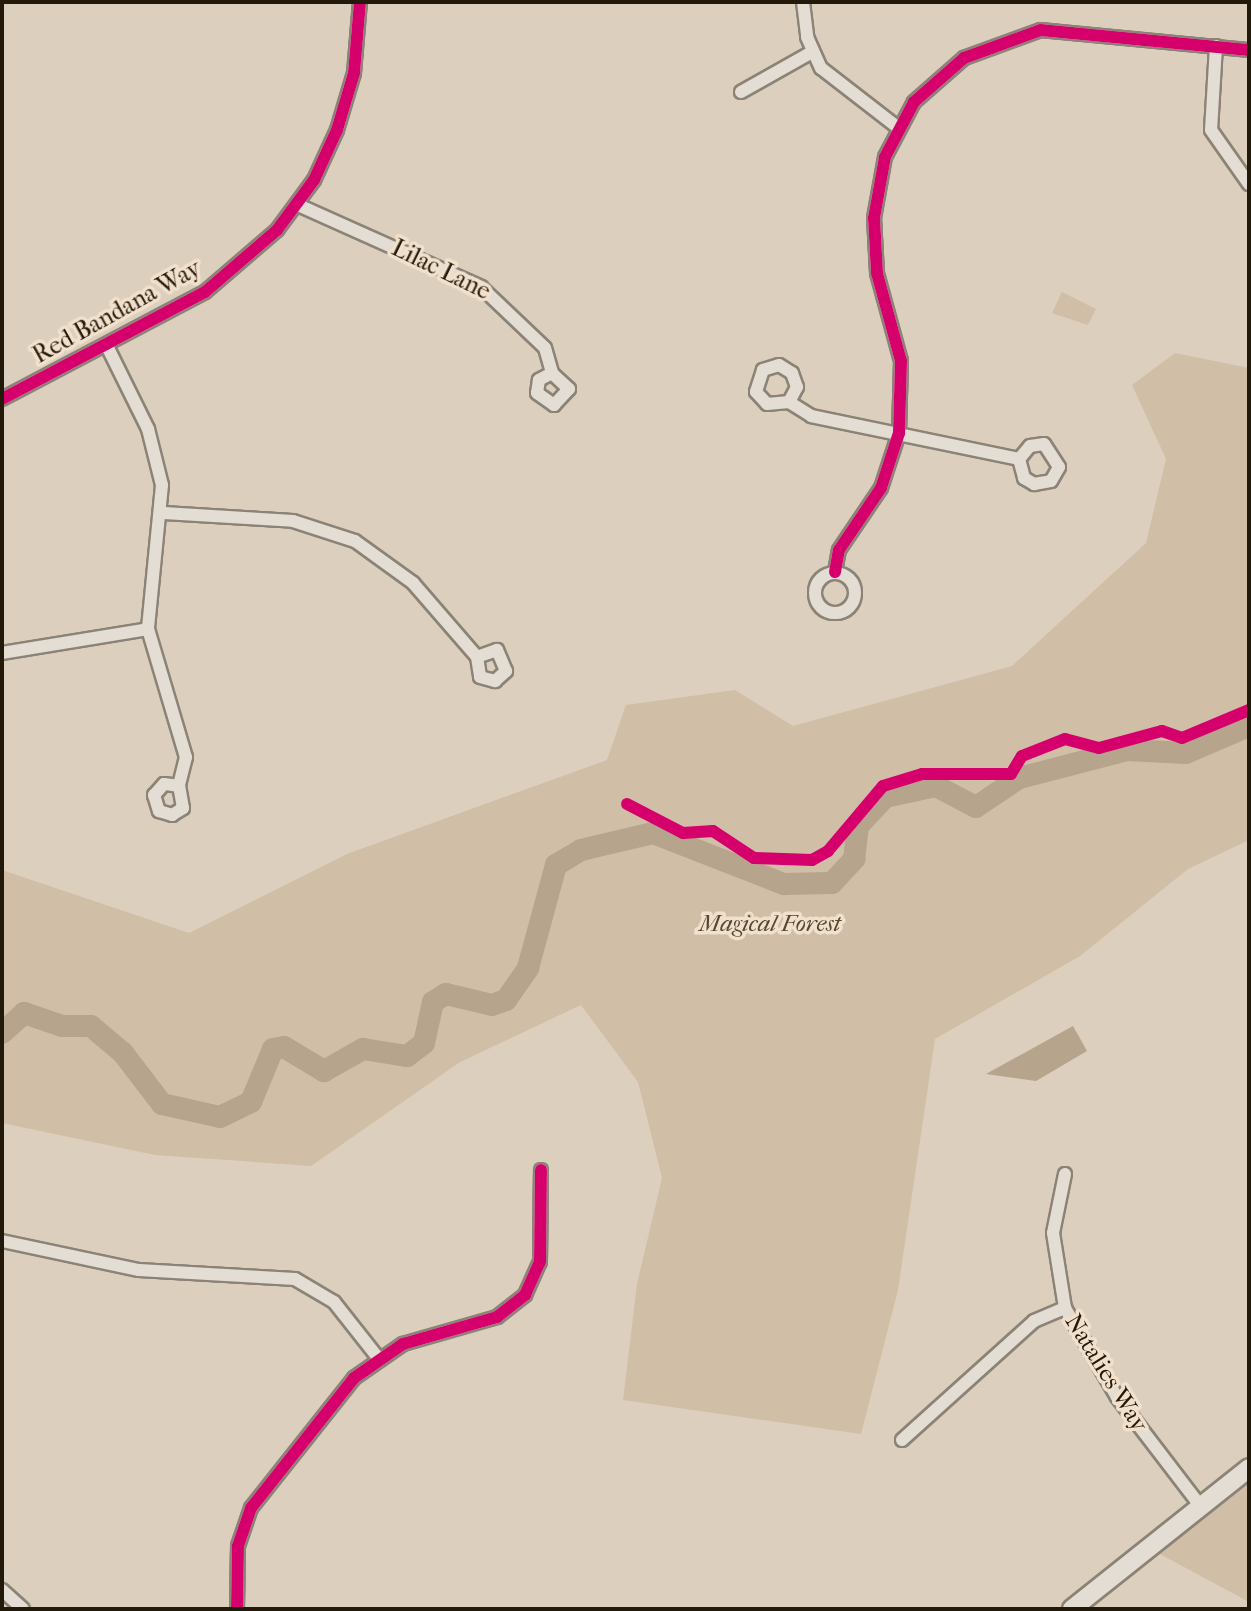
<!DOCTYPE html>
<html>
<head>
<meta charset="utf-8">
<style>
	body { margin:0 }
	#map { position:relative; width:1251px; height:1611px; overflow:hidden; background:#dccfbd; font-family:"IM FELL French Canon",serif }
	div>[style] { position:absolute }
	.green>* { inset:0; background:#d0bea6 }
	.water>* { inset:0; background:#b6a48d }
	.river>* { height:22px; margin:-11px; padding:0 11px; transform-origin:11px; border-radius:11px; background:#b6a48d }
	.roads { filter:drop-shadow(2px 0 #8c8377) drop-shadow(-2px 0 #8c8377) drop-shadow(0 2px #8c8377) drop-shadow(0 -2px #8c8377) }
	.street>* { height:12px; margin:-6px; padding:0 6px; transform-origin:6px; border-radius:6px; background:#e4ddd4 }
	.street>.ring { margin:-6px; padding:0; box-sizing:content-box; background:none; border:12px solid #e4ddd4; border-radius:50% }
	.secondary>* { height:18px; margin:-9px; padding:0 9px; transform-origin:9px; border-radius:9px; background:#e4ddd4 }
	.cycleway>* { height:12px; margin:-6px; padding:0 6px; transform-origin:6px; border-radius:6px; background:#d6006c }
	span { translate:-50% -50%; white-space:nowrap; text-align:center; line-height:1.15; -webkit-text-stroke:7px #f1e0cc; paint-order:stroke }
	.street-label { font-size:24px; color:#23190b }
	.park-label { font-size:24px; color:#544734; font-style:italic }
	.frame { position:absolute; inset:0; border:4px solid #23190b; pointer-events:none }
</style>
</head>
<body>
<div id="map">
	<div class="green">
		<div style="clip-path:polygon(1062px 292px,1096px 309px,1088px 325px,1052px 313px)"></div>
		<div style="clip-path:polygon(1175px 353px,1249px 368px,1249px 840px,1188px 869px,1080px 956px,935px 1039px,898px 1290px,861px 1434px,623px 1400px,637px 1284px,662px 1178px,638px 1082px,581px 1005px,460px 1062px,311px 1166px,155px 1155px,2px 1123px,2px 870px,189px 933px,347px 854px,607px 760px,626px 705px,735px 690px,793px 726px,1012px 666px,1146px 543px,1166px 459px,1132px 385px)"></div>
		<div style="clip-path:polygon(1249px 1476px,1249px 1602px,1158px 1553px)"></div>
	</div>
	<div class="water">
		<div style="clip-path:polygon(1073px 1026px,1087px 1051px,1036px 1081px,986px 1074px)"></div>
	</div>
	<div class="river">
		<div style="left:2px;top:1033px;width:30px;rotate:-42deg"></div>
		<div style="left:24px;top:1013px;width:40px;rotate:18.9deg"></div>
		<div style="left:62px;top:1026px;width:29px"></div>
		<div style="left:91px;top:1026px;width:42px;rotate:40.2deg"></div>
		<div style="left:123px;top:1053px;width:64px;rotate:52.6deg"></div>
		<div style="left:162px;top:1104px;width:59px;rotate:12.6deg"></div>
		<div style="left:220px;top:1117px;width:34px;rotate:-26deg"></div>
		<div style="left:251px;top:1102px;width:57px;rotate:-67.5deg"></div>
		<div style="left:273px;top:1049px;width:11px;rotate:-10deg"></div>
		<div style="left:284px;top:1047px;width:47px;rotate:31deg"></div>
		<div style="left:324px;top:1071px;width:45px;rotate:-29.4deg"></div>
		<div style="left:363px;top:1049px;width:45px;rotate:9deg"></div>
		<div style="left:407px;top:1056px;width:21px;rotate:-37deg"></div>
		<div style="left:424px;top:1043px;width:42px;rotate:-77.6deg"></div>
		<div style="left:433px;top:1002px;width:15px;rotate:-32deg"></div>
		<div style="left:446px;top:994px;width:47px;rotate:13.4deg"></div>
		<div style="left:492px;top:1005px;width:15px;rotate:-20deg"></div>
		<div style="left:506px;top:1000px;width:39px;rotate:-55deg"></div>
		<div style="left:528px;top:968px;width:107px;rotate:-74.8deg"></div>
		<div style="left:556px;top:865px;width:29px;rotate:-31deg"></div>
		<div style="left:581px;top:850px;width:74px;rotate:-13.3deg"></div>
		<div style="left:653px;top:833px;width:141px;rotate:21.3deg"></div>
		<div style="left:784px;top:884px;width:48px;rotate:-1.2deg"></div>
		<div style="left:832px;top:883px;width:33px;rotate:-47deg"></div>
		<div style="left:854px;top:859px;width:33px;rotate:-83deg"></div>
		<div style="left:858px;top:826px;width:40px;rotate:-47deg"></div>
		<div style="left:885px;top:797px;width:52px;rotate:-12.2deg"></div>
		<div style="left:936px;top:786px;width:45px;rotate:27.7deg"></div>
		<div style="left:976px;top:807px;width:52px;rotate:-34deg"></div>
		<div style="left:1019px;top:778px;width:112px;rotate:-14.5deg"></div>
		<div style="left:1127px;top:750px;width:59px;rotate:2.9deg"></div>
		<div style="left:1186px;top:753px;width:69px;rotate:-23.2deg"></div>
	</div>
	<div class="roads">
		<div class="street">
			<div style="left:803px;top:2px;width:35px;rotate:83deg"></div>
			<div style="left:807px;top:37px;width:34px;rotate:66deg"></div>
			<div style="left:821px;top:68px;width:96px;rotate:37.8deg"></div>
			<div style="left:1216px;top:46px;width:84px;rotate:93.4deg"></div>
			<div style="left:1211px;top:130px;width:66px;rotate:54.9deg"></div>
			<div style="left:741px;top:92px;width:81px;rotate:-29.4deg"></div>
			<div style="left:298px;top:205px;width:201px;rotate:24.1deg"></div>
			<div style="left:481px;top:287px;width:88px;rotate:43.6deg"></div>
			<div style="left:545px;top:348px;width:26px;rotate:74deg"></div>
			<div style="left:552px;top:373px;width:15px;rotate:152deg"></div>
			<div style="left:539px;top:380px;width:13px;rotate:99deg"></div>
			<div style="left:537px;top:393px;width:21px;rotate:35deg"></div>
			<div style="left:554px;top:405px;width:22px;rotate:-47deg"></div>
			<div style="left:569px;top:389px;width:23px;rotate:-137deg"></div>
			<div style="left:107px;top:346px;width:93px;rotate:63.7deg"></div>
			<div style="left:148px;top:429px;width:58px;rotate:76deg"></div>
			<div style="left:162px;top:485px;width:145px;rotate:95.6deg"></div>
			<div style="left:148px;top:629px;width:134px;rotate:73.5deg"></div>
			<div style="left:186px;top:757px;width:30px;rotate:104deg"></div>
			<div style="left:179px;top:786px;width:15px;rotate:-172deg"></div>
			<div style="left:164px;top:784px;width:15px;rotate:132deg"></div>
			<div style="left:154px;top:795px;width:17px;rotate:73deg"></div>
			<div style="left:159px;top:811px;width:14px;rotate:17deg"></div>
			<div style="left:172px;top:815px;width:13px;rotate:-32deg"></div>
			<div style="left:183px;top:808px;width:22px;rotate:-100deg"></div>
			<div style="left:2px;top:399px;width:229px;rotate:-27.8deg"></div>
			<div style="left:205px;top:292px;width:95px;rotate:-40.7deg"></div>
			<div style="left:277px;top:230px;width:62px;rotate:-53.5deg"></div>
			<div style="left:314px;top:180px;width:55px;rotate:-65.3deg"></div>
			<div style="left:337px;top:130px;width:59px;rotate:-73.4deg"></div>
			<div style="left:354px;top:73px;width:71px;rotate:-85.2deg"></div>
			<div style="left:789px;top:402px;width:17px;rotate:-62deg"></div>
			<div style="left:797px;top:387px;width:15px;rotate:-110deg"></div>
			<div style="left:792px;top:373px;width:15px;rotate:-148deg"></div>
			<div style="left:779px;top:365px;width:17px;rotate:163deg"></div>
			<div style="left:763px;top:370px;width:23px;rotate:108deg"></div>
			<div style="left:756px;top:392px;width:16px;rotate:47deg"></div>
			<div style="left:767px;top:404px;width:22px;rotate:-5deg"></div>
			<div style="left:789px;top:402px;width:26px;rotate:32deg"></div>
			<div style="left:811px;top:416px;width:212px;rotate:11.7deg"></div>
			<div style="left:1019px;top:459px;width:20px;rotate:75deg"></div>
			<div style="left:1024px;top:478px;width:12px;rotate:31deg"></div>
			<div style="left:1034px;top:484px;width:17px;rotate:-10deg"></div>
			<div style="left:1051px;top:481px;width:16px;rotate:-60deg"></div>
			<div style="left:1059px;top:467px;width:27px;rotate:-123deg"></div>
			<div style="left:1044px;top:444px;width:14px;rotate:172deg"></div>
			<div style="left:1030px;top:446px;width:17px;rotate:130deg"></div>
			<div style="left:164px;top:513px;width:129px;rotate:3.5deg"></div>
			<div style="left:293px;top:521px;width:65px;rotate:17.9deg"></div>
			<div style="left:355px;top:541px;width:72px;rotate:35.9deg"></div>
			<div style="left:413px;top:583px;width:98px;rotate:49.1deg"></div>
			<div style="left:477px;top:657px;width:20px;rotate:81deg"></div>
			<div style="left:480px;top:677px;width:16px;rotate:15deg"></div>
			<div style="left:495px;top:681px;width:15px;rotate:-42deg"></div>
			<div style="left:506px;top:671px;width:23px;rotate:-113deg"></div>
			<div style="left:497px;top:650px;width:21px;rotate:161deg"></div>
			<div style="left:835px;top:572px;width:22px;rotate:-80deg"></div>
			<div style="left:839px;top:550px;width:75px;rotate:-55.9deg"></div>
			<div style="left:881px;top:488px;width:58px;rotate:-71.9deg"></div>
			<div style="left:899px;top:433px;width:72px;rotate:-88.4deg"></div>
			<div style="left:901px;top:361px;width:91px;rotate:-105.3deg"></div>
			<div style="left:877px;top:273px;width:55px;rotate:-93.1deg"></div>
			<div style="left:874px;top:218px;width:62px;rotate:-79.8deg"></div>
			<div style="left:885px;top:157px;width:62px;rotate:-62.2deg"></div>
			<div style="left:914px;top:102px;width:67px;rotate:-41.3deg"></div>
			<div style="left:964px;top:58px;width:82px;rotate:-20deg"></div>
			<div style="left:1041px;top:30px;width:209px;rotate:5.5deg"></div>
			<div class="ring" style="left:815px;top:573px;width:28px;height:28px"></div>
			<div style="left:2px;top:653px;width:148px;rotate:-9.3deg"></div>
			<div style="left:1065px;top:1174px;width:60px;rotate:101.5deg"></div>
			<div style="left:1053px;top:1233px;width:76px;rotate:80.9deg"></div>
			<div style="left:1065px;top:1308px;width:103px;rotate:59.7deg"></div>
			<div style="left:1117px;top:1397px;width:140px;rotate:52.6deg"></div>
			<div style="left:2px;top:1241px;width:140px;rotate:12deg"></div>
			<div style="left:139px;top:1270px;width:156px;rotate:3.3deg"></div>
			<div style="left:295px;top:1279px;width:45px;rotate:30.5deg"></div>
			<div style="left:334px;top:1302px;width:73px;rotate:51.7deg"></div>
			<div style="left:902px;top:1440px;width:178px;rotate:-42deg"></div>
			<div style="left:1034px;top:1321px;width:34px;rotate:-23deg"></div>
			<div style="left:2px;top:1590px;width:28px;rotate:42deg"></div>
			<div style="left:237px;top:1609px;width:63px;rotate:-89.1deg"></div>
			<div style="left:238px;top:1546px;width:40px;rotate:-71.1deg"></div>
			<div style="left:251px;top:1508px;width:166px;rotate:-51.6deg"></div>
			<div style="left:354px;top:1378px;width:60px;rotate:-34.8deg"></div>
			<div style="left:403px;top:1344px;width:98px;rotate:-16deg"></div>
			<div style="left:497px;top:1317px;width:36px;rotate:-38deg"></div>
			<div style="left:525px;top:1295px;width:36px;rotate:-66deg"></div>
			<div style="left:540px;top:1262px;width:92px;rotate:-89.4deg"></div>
		</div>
		<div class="secondary">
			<div style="left:1072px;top:1609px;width:226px;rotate:-38.5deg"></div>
		</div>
	</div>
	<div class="cycleway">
		<div style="left:2px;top:399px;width:229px;rotate:-27.8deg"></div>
		<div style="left:205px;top:292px;width:95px;rotate:-40.7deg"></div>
		<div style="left:277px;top:230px;width:62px;rotate:-53.5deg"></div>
		<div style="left:314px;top:180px;width:55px;rotate:-65.3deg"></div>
		<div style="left:337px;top:130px;width:59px;rotate:-73.4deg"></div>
		<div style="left:354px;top:73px;width:71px;rotate:-85.2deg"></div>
		<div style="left:835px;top:572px;width:22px;rotate:-80deg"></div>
		<div style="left:839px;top:550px;width:75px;rotate:-55.9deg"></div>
		<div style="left:881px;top:488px;width:58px;rotate:-71.9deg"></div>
		<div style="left:899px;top:433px;width:72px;rotate:-88.4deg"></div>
		<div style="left:901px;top:361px;width:91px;rotate:-105.3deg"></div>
		<div style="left:877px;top:273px;width:55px;rotate:-93.1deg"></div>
		<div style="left:874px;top:218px;width:62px;rotate:-79.8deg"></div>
		<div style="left:885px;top:157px;width:62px;rotate:-62.2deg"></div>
		<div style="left:914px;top:102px;width:67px;rotate:-41.3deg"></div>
		<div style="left:964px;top:58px;width:82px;rotate:-20deg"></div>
		<div style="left:1041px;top:30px;width:209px;rotate:5.5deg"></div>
		<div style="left:627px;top:804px;width:63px;rotate:27.4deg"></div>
		<div style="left:683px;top:833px;width:30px;rotate:-4deg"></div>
		<div style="left:713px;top:831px;width:49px;rotate:33.4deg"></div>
		<div style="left:754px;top:858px;width:58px;rotate:2deg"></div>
		<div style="left:812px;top:860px;width:18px;rotate:-29deg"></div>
		<div style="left:828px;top:851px;width:85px;rotate:-49.8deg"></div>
		<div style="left:883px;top:786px;width:41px;rotate:-17.1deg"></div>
		<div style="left:922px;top:774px;width:89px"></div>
		<div style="left:1011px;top:774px;width:21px;rotate:-59deg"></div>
		<div style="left:1022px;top:756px;width:46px;rotate:-21.6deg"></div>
		<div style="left:1065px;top:739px;width:35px;rotate:15deg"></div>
		<div style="left:1099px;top:748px;width:65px;rotate:-15.1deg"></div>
		<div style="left:1162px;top:731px;width:21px;rotate:19deg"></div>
		<div style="left:1182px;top:738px;width:73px;rotate:-22.7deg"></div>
		<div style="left:237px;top:1609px;width:63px;rotate:-89.1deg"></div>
		<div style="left:238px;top:1546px;width:40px;rotate:-71.1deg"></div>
		<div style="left:251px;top:1508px;width:166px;rotate:-51.6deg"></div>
		<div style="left:354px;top:1378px;width:60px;rotate:-34.8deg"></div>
		<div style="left:403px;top:1344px;width:98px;rotate:-16deg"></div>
		<div style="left:497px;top:1317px;width:36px;rotate:-38deg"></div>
		<div style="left:525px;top:1295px;width:36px;rotate:-66deg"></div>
		<div style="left:540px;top:1262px;width:92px;rotate:-89.4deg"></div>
	</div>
	<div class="street-label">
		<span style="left:441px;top:270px;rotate:26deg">Lilac Lane</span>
		<span style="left:117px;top:312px;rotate:-29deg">Red Bandana Way</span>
		<span style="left:1106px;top:1373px;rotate:58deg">Natalies Way</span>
	</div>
	<div class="park-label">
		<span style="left:770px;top:924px">Magical Forest</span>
	</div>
	<div class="frame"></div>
</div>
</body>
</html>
